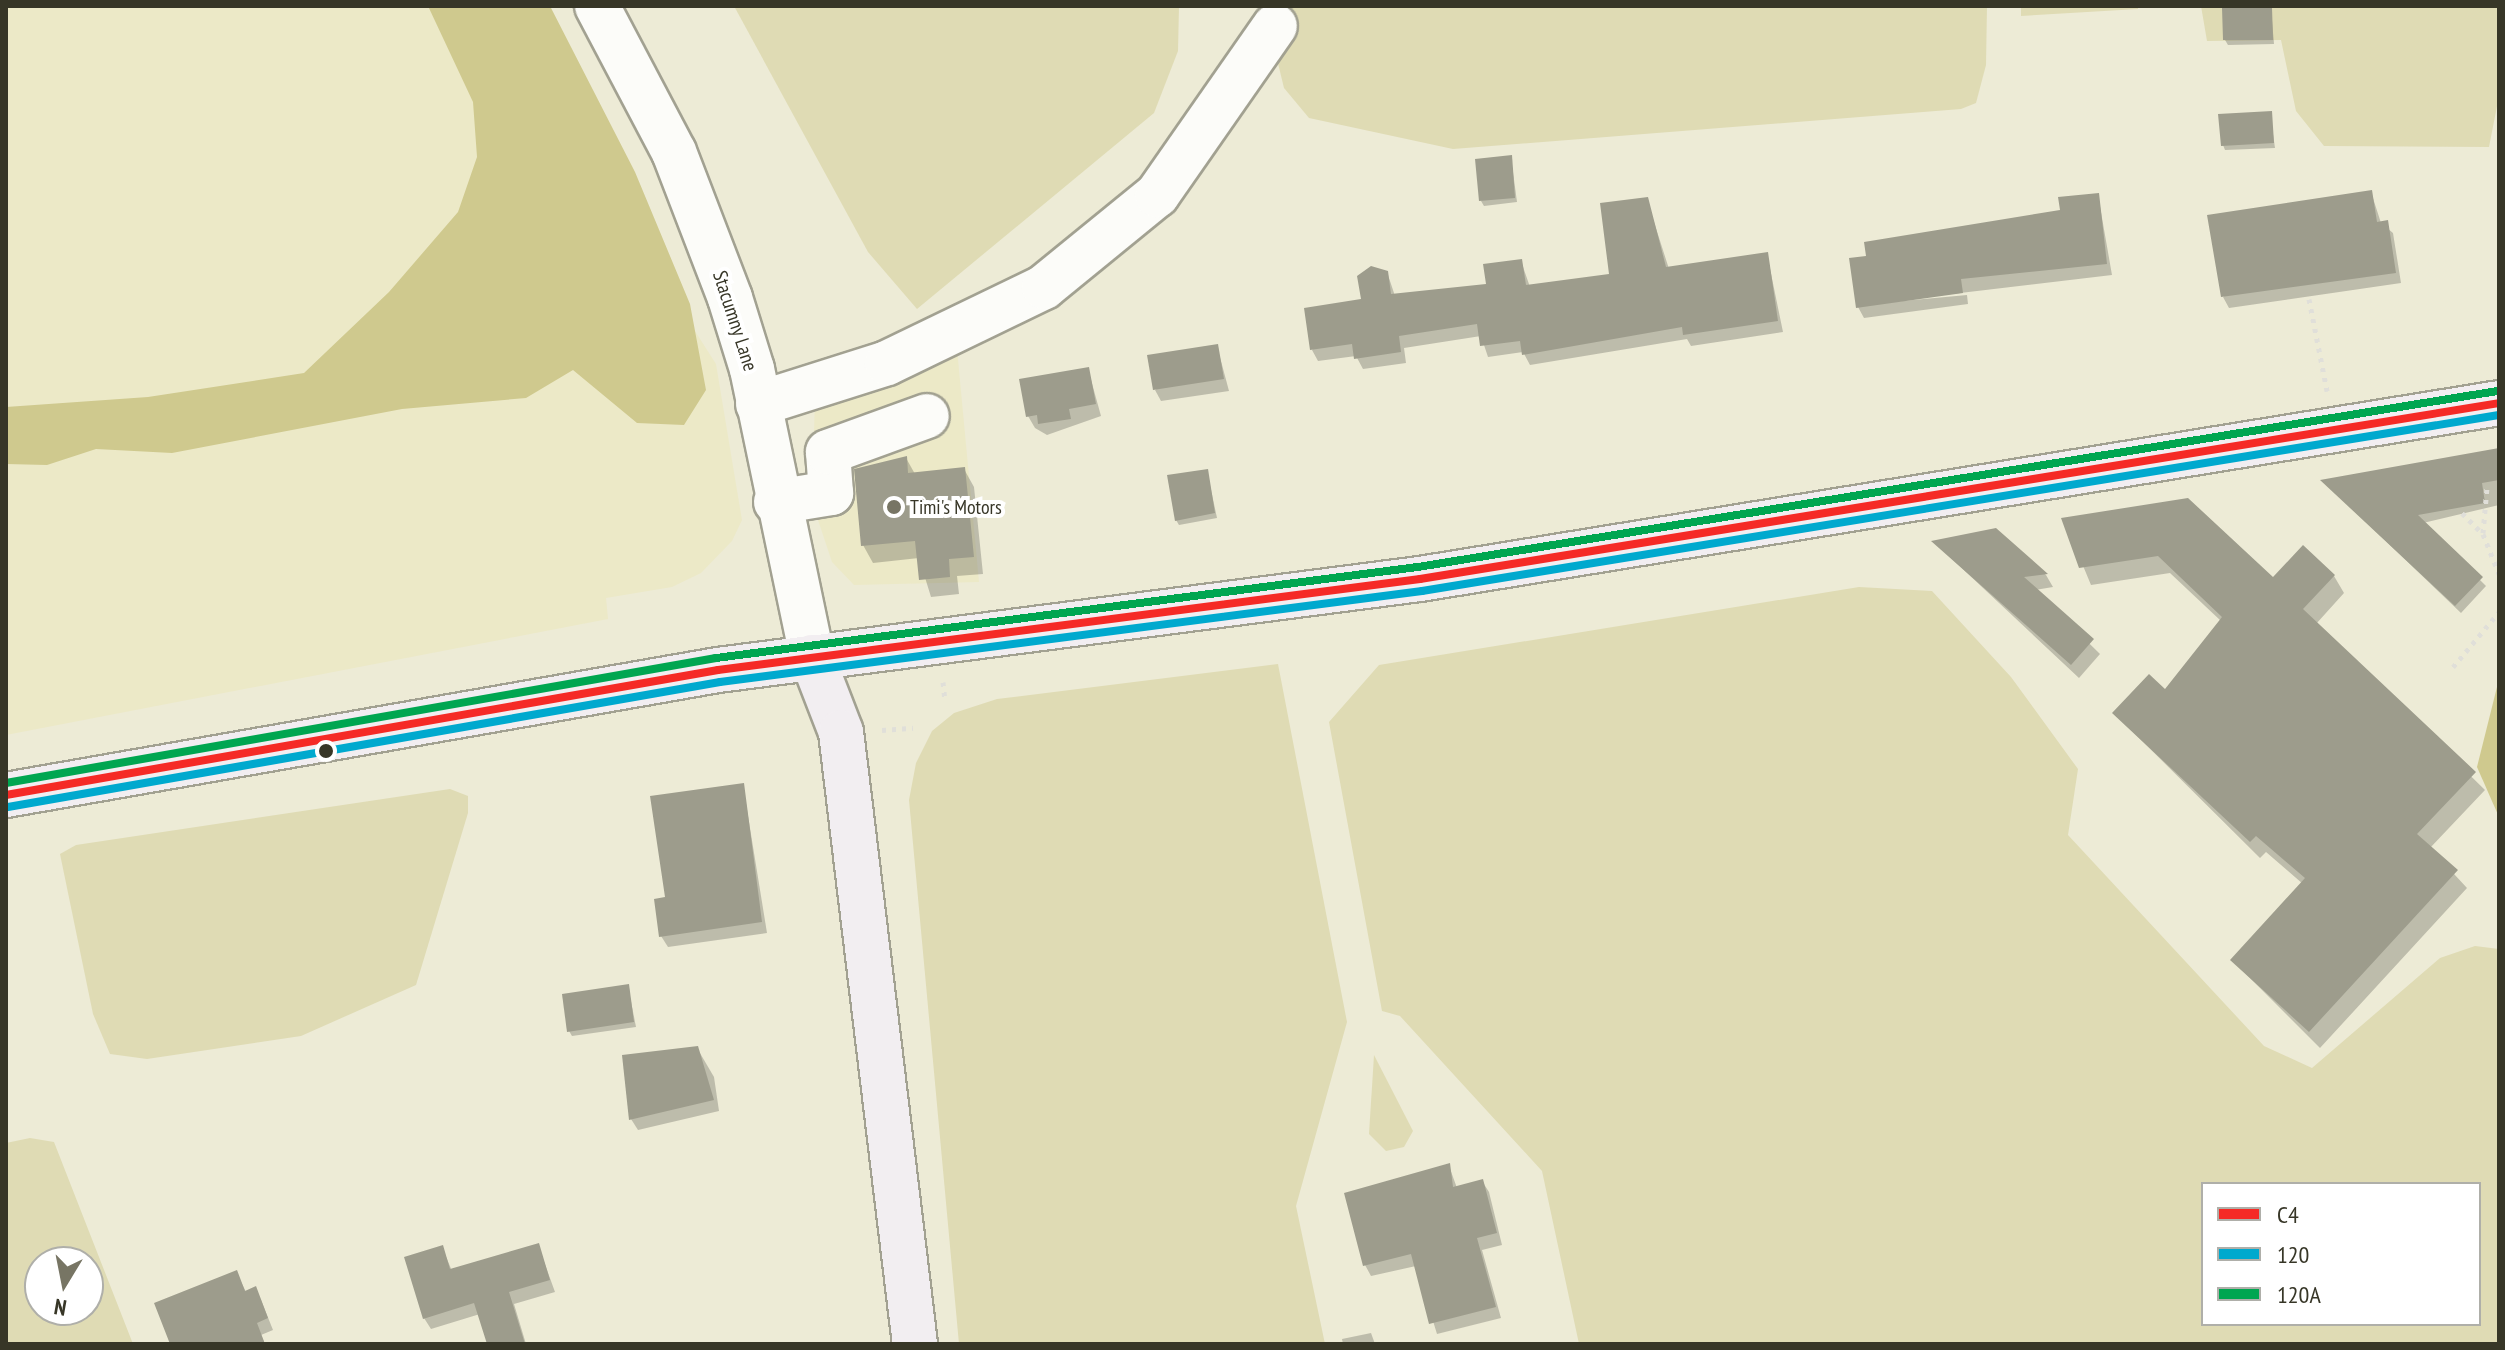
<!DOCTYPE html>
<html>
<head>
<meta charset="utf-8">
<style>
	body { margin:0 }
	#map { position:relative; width:2505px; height:1350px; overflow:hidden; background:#edebd6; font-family:"PT Sans Narrow",sans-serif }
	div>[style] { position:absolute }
	.built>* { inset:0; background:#ece9c7 }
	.green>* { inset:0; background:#dfdbb4 }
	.forest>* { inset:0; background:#cfc98e }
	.shadow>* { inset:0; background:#0003 }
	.building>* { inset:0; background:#9d9c8c }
	.path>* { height:5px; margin-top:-2.5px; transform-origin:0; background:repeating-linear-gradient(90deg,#e0dfd9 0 4px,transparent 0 10px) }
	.roads { filter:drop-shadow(2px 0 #a2a191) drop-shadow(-2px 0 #a2a191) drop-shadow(0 2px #a2a191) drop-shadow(0 -2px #a2a191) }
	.minor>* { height:44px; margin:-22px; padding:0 22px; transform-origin:22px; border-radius:22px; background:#fcfcf9 }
	.major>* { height:44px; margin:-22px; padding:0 22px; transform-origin:22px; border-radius:22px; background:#f2eef1 }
	.bus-1>* { height:8px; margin:-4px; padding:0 4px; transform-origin:4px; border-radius:4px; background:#f52a26 }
	.bus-2>* { height:8px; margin:-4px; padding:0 4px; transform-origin:4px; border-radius:4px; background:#00a9ce }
	.bus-3>* { height:8px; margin:-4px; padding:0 4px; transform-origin:4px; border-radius:4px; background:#00a651 }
	.dots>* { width:22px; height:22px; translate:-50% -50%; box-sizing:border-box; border:4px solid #fff; border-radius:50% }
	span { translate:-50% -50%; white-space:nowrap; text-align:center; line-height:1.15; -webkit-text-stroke:8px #fff; paint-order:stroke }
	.street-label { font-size:20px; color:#373627 }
	.poi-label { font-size:20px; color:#373627 }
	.left { translate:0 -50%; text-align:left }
	.frame { position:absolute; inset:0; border:8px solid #373627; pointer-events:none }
	.legend { position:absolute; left:2201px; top:1182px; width:280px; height:144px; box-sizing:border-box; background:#fff; border:2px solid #afafa9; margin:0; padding:10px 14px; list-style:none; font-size:24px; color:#373627 }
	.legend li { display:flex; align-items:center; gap:16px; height:40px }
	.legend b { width:40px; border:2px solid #afafa9 }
	.north { position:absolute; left:24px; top:1246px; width:80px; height:80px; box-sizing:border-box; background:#fff; border:2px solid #afafa9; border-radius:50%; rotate:190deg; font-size:22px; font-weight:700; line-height:32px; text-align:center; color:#373627 }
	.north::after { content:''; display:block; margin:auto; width:28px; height:36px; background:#777564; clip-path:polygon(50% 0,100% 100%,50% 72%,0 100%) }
</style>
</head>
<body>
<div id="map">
	<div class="built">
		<div style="clip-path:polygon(6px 6px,526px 6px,665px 284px,716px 364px,742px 520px,732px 541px,701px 573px,672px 587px,606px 598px,608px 619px,6px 735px)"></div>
		<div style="clip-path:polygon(957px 349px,979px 582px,854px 585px,832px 562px,812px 502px,815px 398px)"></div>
	</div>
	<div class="green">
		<div style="clip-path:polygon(734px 6px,1179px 6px,1178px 51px,1154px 113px,917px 309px,868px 252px)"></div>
		<div style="clip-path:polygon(1264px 6px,1987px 6px,1986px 65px,1976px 103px,1961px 109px,1453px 149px,1309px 118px,1284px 88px)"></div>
		<div style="clip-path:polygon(2021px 6px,2138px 6px,2138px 9px,2021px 16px)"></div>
		<div style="clip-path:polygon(2201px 6px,2499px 6px,2499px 96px,2489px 147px,2324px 146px,2296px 111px,2281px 40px,2207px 41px)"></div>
		<div style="clip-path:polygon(evenodd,1859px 587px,1932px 591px,2011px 677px,2078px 769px,2068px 835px,2264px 1046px,2312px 1068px,2440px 958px,2475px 946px,2499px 949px,2499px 1344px,1579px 1344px,1542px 1171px,1400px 1016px,1382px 1011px,1329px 722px,1379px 665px,1859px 587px,2479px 1184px,2479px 1324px,2203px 1324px,2203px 1184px,2479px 1184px)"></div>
		<div style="clip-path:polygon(1278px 664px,1347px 1022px,1296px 1206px,1325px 1344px,959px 1344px,909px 800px,916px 763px,932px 731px,954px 713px,997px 699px)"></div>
		<div style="clip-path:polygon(450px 789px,468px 796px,468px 813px,416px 985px,301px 1036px,147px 1059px,110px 1054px,93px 1014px,60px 854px,76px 845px)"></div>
		<div style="clip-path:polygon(1374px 1055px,1413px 1131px,1404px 1147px,1386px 1151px,1369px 1134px)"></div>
		<div style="clip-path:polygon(evenodd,30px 1138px,54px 1142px,133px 1344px,6px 1344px,6px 1143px,30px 1138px,40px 1262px,88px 1262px,88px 1310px,40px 1310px,40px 1262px)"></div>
	</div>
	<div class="forest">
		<div style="clip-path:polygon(428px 6px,550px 6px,635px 172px,690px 304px,706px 390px,684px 425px,637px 423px,573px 370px,526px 398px,402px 409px,172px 453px,96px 449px,47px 465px,6px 464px,6px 407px,148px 397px,304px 373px,389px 292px,458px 212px,477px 157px,473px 102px)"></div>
		<div style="clip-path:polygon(2499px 679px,2499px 817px,2477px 767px)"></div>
	</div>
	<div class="shadow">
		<div style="clip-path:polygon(2271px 9px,2274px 44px,2228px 45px,2225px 40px)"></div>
		<div style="clip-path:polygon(2270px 113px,2275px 148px,2225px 150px,2223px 145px)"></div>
		<div style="clip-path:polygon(1511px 157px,1517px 202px,1484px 206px,1481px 201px)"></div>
		<div style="clip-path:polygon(2371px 192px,2381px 223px,2393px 233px,2401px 283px,2229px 308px,2223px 297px)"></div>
		<div style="clip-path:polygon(2098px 195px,2112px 275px,1859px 305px,1967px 295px,1968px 304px,1864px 318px,1858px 307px,1851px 260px,1868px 258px,1866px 244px,2062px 212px,2060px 199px)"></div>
		<div style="clip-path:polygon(1647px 200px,1669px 269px,1767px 254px,1783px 332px,1691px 346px,1687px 339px,1530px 365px,1523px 352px,1488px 357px,1481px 336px,1404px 348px,1406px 363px,1363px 369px,1356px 356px,1318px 361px,1312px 350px,1387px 272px,1395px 296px,1488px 285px,1521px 261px,1530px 287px,1611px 276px)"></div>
		<div style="clip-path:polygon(1217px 346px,1229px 391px,1161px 401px,1155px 390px)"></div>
		<div style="clip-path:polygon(1088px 369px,1101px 416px,1047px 435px,1035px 428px,1028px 416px)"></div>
		<div style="clip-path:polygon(2499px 450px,2499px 505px,2423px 523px,2486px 586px,2461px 613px,2323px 481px)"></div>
		<div style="clip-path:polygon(906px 458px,915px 474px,964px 469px,974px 487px,983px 574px,957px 576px,959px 594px,931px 597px,919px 558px,873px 563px,863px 545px)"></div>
		<div style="clip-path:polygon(1207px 471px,1217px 518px,1179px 525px,1176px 520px)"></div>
		<div style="clip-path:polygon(2064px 520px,2273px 580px,2334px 576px,2344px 593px,2316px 624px,2485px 790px,2430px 848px,2467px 888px,2320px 1048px,2232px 960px,2303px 884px,2266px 852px,2260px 858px,2114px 713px,2165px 692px,2221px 621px,2170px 573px,2091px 585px)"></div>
		<div style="clip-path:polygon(1995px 530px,2046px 575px,2053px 587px,2035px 590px,2100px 654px,2079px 678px,1934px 542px)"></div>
		<div style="clip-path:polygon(743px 785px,767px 933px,668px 947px,661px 936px,667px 899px)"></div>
		<div style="clip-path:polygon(628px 986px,636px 1027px,572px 1036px,569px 1031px)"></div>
		<div style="clip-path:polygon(697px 1048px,714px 1077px,719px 1111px,638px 1130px,631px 1119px)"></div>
		<div style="clip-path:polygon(1449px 1166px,1457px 1188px,1482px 1181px,1489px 1192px,1502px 1245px,1482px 1250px,1501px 1318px,1437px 1334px,1416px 1266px,1371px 1276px,1365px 1265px)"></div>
		<div style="clip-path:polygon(538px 1245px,555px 1292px,514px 1304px,526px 1344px,489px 1344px,480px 1314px,431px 1329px,424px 1318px,442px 1247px,452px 1271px)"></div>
		<div style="clip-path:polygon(236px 1272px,246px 1292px,255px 1289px,261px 1300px,273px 1330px,261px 1335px,265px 1344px,172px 1344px)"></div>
		<div style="clip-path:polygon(1371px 1333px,1375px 1344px,1343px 1344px,1342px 1339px)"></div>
	</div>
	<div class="building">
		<div style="clip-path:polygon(2222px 7px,2272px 7px,2273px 40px,2223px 40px)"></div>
		<div style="clip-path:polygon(2272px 111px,2274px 143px,2221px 146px,2218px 114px)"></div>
		<div style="clip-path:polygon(1512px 155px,1515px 198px,1479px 201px,1475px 159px)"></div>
		<div style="clip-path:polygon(2372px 190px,2377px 222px,2388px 220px,2396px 273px,2221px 297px,2207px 215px)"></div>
		<div style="clip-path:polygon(2099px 193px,2107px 264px,1961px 279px,1963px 293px,1856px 308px,1849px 258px,1866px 256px,1864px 242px,2060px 210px,2058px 197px)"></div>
		<div style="clip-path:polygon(1648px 197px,1666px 267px,1768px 252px,1778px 321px,1683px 335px,1682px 327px,1522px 355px,1520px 341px,1480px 346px,1477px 324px,1399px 336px,1401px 352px,1354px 359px,1352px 344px,1310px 350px,1304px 308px,1361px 299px,1357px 276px,1371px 266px,1388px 271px,1391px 294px,1486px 284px,1483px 264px,1522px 259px,1526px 285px,1609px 274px,1600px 203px)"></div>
		<div style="clip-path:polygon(1218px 344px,1224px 379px,1153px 390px,1147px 355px)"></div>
		<div style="clip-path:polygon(1089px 367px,1096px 404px,1069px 409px,1071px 419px,1038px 424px,1037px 415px,1026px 417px,1019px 379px)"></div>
		<div style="clip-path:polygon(2499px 448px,2499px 480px,2482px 483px,2485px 503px,2418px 515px,2483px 577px,2455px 606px,2320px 480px)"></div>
		<div style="clip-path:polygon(907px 456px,908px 473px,965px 467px,974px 557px,949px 559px,950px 577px,919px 580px,915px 541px,861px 546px,854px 469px)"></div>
		<div style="clip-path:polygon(1208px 469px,1215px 513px,1175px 521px,1167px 475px)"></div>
		<div style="clip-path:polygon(2188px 498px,2273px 577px,2303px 545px,2335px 575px,2303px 609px,2476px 772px,2417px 834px,2458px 870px,2309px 1032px,2230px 960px,2305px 878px,2256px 836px,2250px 842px,2112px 713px,2149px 674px,2165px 689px,2222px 617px,2158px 556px,2079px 568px,2061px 518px)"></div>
		<div style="clip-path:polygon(1996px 528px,2048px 574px,2024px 577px,2094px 639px,2071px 665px,1931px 541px)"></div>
		<div style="clip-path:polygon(744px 783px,762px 922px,659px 937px,654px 899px,665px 897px,650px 796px)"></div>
		<div style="clip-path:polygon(629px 984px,634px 1022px,567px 1032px,562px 994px)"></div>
		<div style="clip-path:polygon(698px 1046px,714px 1100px,629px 1120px,622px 1055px)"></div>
		<div style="clip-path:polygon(1450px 1163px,1453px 1187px,1483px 1179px,1497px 1233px,1477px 1238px,1496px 1307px,1429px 1324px,1411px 1254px,1363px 1266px,1344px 1193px)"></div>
		<div style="clip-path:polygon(539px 1243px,550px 1280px,509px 1292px,525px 1344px,487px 1344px,474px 1303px,423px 1319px,404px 1257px,443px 1245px,450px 1269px)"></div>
		<div style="clip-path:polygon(237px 1270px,245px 1291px,256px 1286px,268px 1318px,257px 1323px,265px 1344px,170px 1344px,154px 1303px)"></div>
	</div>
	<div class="path">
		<div style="left:2309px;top:299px;width:94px;rotate:78.9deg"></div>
		<div style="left:2462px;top:513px;width:30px;rotate:45deg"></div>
		<div style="left:2483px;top:534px;width:43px;rotate:68.2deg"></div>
		<div style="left:2483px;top:533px;width:46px;rotate:-85deg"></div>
		<div style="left:2453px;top:667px;width:72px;rotate:-50.1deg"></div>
		<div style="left:943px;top:682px;width:18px;rotate:84deg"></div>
		<div style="left:882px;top:730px;width:31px;rotate:-4deg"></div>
	</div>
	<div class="roads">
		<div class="minor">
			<div style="left:597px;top:6px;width:165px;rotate:62.2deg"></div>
			<div style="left:674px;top:152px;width:156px;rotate:69deg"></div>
			<div style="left:730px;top:298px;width:74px;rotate:72.8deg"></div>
			<div style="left:752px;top:369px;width:294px;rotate:78.2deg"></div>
			<div style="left:758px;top:404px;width:135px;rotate:-17.6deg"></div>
			<div style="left:887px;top:363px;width:174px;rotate:-25.8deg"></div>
			<div style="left:1044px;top:287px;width:146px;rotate:-39.2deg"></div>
			<div style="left:1157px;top:195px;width:206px;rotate:-55.1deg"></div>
			<div style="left:776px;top:502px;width:56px;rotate:-9.3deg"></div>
			<div style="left:831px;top:493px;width:41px;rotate:-94.2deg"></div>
			<div style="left:828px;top:452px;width:105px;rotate:-20deg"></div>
		</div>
		<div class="major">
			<div style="left:812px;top:657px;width:80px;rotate:68.9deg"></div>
			<div style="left:841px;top:732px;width:616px;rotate:83.11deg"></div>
			<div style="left:6px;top:795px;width:723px;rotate:-9.96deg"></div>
			<div style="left:718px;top:670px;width:708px;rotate:-7.39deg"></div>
			<div style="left:1420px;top:579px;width:1093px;rotate:-9.26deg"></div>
		</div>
	</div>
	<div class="bus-1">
		<div style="left:6px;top:795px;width:723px;rotate:-9.96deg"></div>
		<div style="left:718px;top:670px;width:708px;rotate:-7.39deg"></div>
		<div style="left:1420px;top:579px;width:1093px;rotate:-9.26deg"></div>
	</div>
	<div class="bus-2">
		<div style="left:8px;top:807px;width:723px;rotate:-9.96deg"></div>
		<div style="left:720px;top:682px;width:708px;rotate:-7.39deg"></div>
		<div style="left:1422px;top:591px;width:1091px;rotate:-9.28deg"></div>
	</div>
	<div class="bus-3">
		<div style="left:6px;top:783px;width:721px;rotate:-9.98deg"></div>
		<div style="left:716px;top:658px;width:708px;rotate:-7.39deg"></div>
		<div style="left:1418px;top:567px;width:1093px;rotate:-9.26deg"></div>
	</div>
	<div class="dots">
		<div style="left:894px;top:507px;background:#777564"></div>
		<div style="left:326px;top:751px;background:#373627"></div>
	</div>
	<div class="street-label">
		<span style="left:735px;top:321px;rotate:72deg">Stacumny Lane</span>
	</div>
	<div class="poi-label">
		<span class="left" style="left:910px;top:507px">Timi's Motors</span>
	</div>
	<div class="frame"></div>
	<ul class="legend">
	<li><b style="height:10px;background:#f52a26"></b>C4</li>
	<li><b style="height:10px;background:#00a9ce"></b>120</li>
	<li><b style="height:10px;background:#00a651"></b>120A</li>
	</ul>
	<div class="north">N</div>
</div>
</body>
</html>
